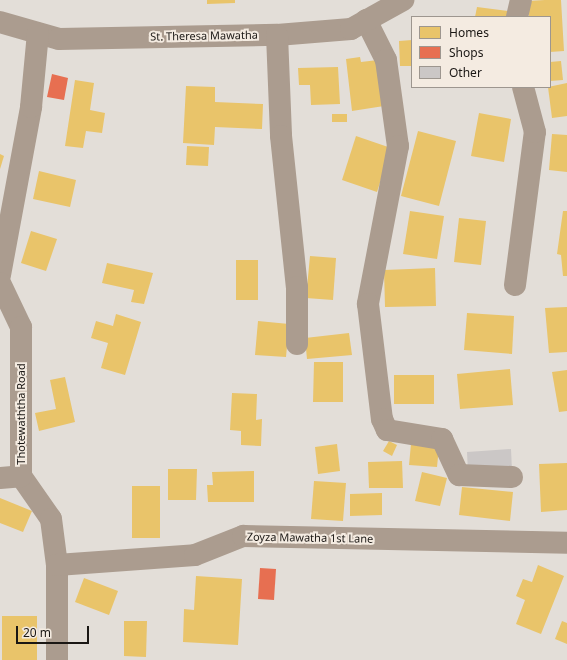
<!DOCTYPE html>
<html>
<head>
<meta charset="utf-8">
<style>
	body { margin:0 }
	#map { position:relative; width:567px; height:660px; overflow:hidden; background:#e3ded8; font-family:"Noto Sans",sans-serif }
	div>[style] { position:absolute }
	.homes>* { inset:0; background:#e9c46a }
	.shops>* { inset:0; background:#e76f51 }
	.building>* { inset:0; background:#cbc7c6 }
	.street>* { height:22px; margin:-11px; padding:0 11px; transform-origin:11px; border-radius:11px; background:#ab9c8f }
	span { translate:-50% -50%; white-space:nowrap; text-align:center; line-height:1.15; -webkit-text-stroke:4px #f4ebe1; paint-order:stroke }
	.street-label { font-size:11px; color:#1a1714 }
	.legend { position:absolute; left:411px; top:16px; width:140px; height:72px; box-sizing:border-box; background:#f4ebe1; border:1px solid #9d968f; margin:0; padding:5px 7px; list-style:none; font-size:12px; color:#1a1714 }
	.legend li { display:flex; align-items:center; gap:8px; height:20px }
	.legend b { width:20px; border:1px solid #9d968f }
	.scale { position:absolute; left:16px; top:626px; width:73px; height:18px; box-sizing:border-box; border:2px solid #1a1714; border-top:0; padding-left:5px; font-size:12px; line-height:14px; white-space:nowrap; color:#1a1714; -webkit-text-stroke:3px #f4ebe1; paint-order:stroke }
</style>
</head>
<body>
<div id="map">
	<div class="homes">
		<div style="clip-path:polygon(207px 0,235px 0,235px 3px,207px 4px)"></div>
		<div style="clip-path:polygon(545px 0,561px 0,564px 51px,550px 52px,550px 17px,529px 17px,528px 1px)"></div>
		<div style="clip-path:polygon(477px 7px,508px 11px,507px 17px,475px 17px)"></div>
		<div style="clip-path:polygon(412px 40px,412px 66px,400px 66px,399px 41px)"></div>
		<div style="clip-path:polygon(360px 57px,361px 62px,378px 60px,384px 106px,352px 111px,346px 59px)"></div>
		<div style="clip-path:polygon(561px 61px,563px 80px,550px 81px,550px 62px)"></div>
		<div style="clip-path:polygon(338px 67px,340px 104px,311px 105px,310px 85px,299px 85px,298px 68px)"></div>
		<div style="clip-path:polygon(75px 80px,94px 83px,90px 110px,105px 113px,102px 133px,86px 131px,83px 148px,65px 146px)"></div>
		<div style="clip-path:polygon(567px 83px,567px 116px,552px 118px,548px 87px)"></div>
		<div style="clip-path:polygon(186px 86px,215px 87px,215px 102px,263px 104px,262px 129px,215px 127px,214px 145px,183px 143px)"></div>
		<div style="clip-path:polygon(479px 113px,511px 119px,504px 162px,471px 156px)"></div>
		<div style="clip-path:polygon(332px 114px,347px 114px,347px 122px,332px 122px)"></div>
		<div style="clip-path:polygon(418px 131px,456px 141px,439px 206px,401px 196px)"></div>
		<div style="clip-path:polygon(552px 134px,567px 135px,567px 172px,549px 170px)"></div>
		<div style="clip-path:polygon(356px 136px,391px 148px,377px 192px,342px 180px)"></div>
		<div style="clip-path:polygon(187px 146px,209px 147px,208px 166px,186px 165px)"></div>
		<div style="clip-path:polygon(0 154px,4px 156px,0 169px)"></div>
		<div style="clip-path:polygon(39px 171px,76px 180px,70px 207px,33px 199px)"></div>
		<div style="clip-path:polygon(410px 211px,444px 216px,437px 259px,403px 254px)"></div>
		<div style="clip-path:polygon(563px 211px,567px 211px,567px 276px,563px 276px,561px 255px,557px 254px)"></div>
		<div style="clip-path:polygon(459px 218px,486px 221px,481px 265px,454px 262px)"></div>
		<div style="clip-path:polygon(31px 231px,57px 239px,46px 271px,21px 263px)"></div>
		<div style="clip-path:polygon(310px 256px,336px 258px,333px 300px,306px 298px)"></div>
		<div style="clip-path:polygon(236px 260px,258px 260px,258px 300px,236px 300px)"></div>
		<div style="clip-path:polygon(107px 263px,153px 273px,144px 304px,131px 302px,134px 290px,102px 283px)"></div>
		<div style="clip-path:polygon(435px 268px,436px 306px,385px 307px,384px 270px)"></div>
		<div style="clip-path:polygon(567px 307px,567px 352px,549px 353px,545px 308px)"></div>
		<div style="clip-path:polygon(467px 313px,514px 316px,512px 354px,464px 350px)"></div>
		<div style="clip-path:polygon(116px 314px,141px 322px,125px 375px,101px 368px,108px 343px,91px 338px,96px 321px,113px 326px)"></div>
		<div style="clip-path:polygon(258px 321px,289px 324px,286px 357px,255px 355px)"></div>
		<div style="clip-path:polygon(349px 333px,352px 355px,307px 359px,305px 338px)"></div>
		<div style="clip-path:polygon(314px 362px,343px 362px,343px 402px,313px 402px)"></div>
		<div style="clip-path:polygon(510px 369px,513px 405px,460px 409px,457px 374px)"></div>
		<div style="clip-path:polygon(567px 370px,567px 411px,559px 412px,552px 372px)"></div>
		<div style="clip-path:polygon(394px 375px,434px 375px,434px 404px,394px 404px)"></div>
		<div style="clip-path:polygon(65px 377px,75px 422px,39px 431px,35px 413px,56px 409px,50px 380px)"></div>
		<div style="clip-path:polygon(232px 393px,257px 394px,256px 420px,262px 419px,261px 446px,241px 445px,241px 431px,230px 430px)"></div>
		<div style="clip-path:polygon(389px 441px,397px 445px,392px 456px,383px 451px)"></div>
		<div style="clip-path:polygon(337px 444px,340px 471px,318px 474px,315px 447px)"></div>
		<div style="clip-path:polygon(411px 444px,439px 447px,437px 467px,409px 465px)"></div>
		<div style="clip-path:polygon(402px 461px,403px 488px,369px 488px,368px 462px)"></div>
		<div style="clip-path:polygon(567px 463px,567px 510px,541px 512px,539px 464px)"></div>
		<div style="clip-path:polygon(168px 469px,197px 469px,196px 500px,168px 500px)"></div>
		<div style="clip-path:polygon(254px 471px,254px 502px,208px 502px,207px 485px,213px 485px,212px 472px)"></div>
		<div style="clip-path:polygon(422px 472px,447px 478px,440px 506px,415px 501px)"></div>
		<div style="clip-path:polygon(314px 481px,346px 483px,343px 521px,311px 519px)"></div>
		<div style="clip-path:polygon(132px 486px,160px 486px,160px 538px,132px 538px)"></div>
		<div style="clip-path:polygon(462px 487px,513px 492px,510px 521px,459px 515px)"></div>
		<div style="clip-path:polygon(382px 493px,382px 515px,350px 516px,350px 494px)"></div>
		<div style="clip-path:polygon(0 498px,32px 511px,23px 532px,0 523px)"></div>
		<div style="clip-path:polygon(538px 565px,564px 576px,541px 634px,516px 624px,525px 600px,516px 596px,523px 579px,532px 582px)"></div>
		<div style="clip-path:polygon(196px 576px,242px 579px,238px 645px,183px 642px,184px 609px,194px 610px)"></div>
		<div style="clip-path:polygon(84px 578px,118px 591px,109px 615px,75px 602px)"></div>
		<div style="clip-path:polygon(2px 616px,37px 616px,37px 660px,2px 660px)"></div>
		<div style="clip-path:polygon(124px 621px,147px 621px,146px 657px,124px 656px)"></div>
		<div style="clip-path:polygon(562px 621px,567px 623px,567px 644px,555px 639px)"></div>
	</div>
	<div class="shops">
		<div style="clip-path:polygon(52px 74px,68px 78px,64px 100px,47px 97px)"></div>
		<div style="clip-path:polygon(260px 568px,276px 569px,274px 600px,258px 599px)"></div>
	</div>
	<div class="building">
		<div style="clip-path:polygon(511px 449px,512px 471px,468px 473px,467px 452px)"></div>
	</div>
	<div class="street">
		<div style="left:517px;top:17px;width:17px;rotate:-77deg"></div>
		<div style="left:366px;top:20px;width:45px;rotate:63.4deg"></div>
		<div style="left:386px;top:60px;width:87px;rotate:82.1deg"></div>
		<div style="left:398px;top:146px;width:161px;rotate:100.8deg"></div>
		<div style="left:368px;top:304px;width:116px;rotate:83.1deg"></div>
		<div style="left:382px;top:419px;width:12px;rotate:66deg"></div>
		<div style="left:387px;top:430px;width:56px;rotate:9.3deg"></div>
		<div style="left:442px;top:439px;width:40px;rotate:65deg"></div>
		<div style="left:459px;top:475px;width:53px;rotate:2.2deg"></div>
		<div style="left:0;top:22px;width:61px;rotate:16.1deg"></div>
		<div style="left:59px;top:39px;width:218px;rotate:-1.1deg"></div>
		<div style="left:277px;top:35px;width:74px;rotate:-4.6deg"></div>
		<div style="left:351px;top:29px;width:60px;rotate:-29.1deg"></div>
		<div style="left:277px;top:35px;width:101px;rotate:87.7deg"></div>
		<div style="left:281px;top:136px;width:152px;rotate:84deg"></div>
		<div style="left:297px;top:287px;width:57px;rotate:90deg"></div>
		<div style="left:0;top:275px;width:171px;rotate:-79.5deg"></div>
		<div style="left:31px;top:107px;width:74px;rotate:-84.6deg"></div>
		<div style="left:0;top:283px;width:49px;rotate:64.5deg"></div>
		<div style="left:21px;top:327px;width:149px;rotate:90deg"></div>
		<div style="left:21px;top:476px;width:52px;rotate:55.1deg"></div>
		<div style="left:51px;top:519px;width:46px;rotate:82.6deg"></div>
		<div style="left:57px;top:565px;width:95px;rotate:90deg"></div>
		<div style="left:515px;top:285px;width:154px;rotate:-82.6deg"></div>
		<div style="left:535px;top:132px;width:47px;rotate:-104.9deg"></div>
		<div style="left:0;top:478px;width:21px;rotate:-5deg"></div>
		<div style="left:57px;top:565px;width:138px;rotate:-4.1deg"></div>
		<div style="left:195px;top:555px;width:52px;rotate:-21.6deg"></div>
		<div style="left:243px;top:536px;width:324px;rotate:1.2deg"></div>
	</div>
	<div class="street-label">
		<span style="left:204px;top:36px;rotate:-1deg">St. Theresa Mawatha</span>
		<span style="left:21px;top:414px;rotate:-90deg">Thotewaththa Road</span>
		<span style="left:310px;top:538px;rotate:1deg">Zoyza Mawatha 1st Lane</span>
	</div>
	<ul class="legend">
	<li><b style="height:11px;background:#e9c46a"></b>Homes</li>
	<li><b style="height:11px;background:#e76f51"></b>Shops</li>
	<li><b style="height:11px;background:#cbc7c6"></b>Other</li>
	</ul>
	<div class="scale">20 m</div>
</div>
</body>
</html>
